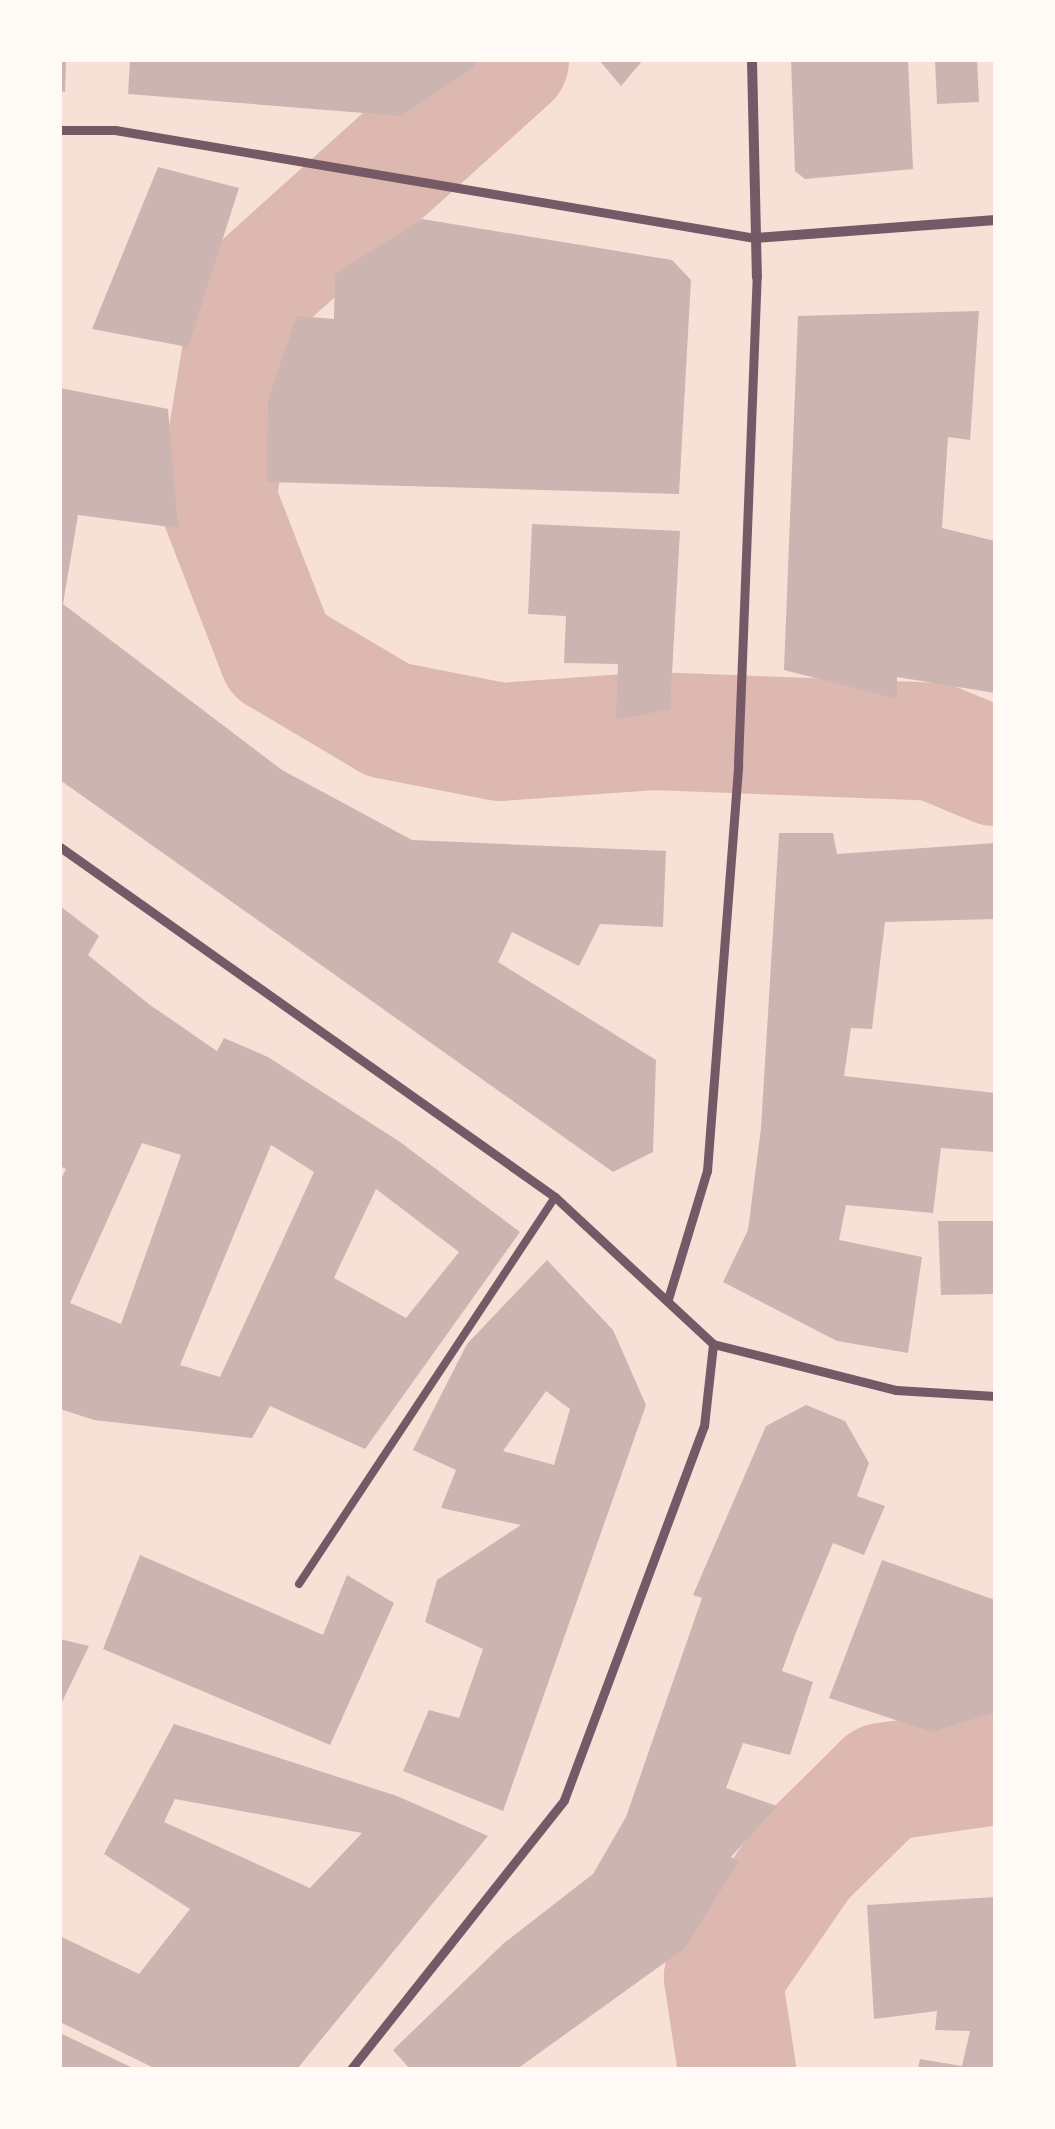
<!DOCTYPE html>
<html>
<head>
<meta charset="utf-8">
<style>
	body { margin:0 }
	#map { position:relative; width:1055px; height:2129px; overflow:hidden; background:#f7e1d7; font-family:"Fira Sans Condensed",sans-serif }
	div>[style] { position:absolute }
	.river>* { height:118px; margin:-59px; padding:0 59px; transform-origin:59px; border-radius:59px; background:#dcb8b0 }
	.building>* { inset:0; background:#ccb4b1 }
	.service>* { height:8px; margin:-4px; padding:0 4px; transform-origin:4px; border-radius:4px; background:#755966 }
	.pedestrian>* { height:9px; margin:-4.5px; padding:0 4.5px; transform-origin:4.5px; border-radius:4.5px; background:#755966 }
	.minor>* { height:10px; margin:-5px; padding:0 5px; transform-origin:5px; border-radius:5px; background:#755966 }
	span { translate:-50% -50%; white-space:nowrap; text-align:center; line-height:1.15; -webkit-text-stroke:10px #fffaf5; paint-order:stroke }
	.frame { position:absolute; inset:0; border:62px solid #fffaf5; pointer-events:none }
</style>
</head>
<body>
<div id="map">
	<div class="river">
		<div style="left:510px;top:60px;width:348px;rotate:138deg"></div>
		<div style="left:251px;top:293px;width:208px;rotate:99.4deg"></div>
		<div style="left:217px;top:498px;width:168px;rotate:68.8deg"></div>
		<div style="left:278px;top:655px;width:128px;rotate:30.6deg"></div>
		<div style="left:388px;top:720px;width:114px;rotate:11.1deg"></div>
		<div style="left:500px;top:742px;width:153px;rotate:-4.1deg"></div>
		<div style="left:653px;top:731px;width:282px;rotate:2.2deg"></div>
		<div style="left:935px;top:742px;width:65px;rotate:22.6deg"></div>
		<div style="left:737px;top:2069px;width:93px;rotate:-98.7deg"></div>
		<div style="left:723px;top:1977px;width:141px;rotate:-55.4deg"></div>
		<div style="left:803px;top:1861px;width:112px;rotate:-44.6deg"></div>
		<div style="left:883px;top:1782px;width:113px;rotate:-8.1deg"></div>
	</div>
	<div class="building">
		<div style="clip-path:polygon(60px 60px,66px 60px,65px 92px,60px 91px)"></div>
		<div style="clip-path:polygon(130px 60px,476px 60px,473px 68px,401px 116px,128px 94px)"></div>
		<div style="clip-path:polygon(599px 60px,643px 60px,621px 86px)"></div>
		<div style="clip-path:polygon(791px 60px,908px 60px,913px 169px,805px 179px,795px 171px)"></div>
		<div style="clip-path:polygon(935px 60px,977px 60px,979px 102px,937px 104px)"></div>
		<div style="clip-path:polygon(158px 167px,239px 188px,188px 347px,92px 329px)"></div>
		<div style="clip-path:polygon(422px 219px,672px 260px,691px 280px,679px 494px,267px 482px,268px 399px,297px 316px,334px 319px,335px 274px)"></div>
		<div style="clip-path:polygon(979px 311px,970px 440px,948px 437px,942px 528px,995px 541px,995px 693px,897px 677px,897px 699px,784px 670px,798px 316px)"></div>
		<div style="clip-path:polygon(60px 388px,168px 409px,178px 528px,78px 515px,63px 604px,282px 770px,412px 840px,666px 851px,663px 927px,600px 924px,579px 966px,512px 932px,498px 962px,656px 1060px,653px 1152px,613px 1172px,60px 780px)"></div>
		<div style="clip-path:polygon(532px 524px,680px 531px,670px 709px,616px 720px,618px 664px,564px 663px,566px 616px,528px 614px)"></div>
		<div style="clip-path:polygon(779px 833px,833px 833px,837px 854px,995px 843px,995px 919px,885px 922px,872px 1029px,851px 1028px,844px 1076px,995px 1093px,995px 1152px,941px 1148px,933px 1213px,846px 1205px,839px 1240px,922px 1257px,908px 1353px,837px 1341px,723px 1282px,748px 1230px,761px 1128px)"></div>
		<div style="clip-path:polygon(evenodd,60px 906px,99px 936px,88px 955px,150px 1005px,217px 1051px,224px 1038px,268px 1057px,400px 1142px,520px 1232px,365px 1449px,270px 1406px,252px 1438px,94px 1420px,60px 1409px,60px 1181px,66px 1169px,60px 1166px,60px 906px,142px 1143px,181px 1155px,121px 1324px,70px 1303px,142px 1143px,60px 906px,271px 1145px,314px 1172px,220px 1377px,180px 1365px,271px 1145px,60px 906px,376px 1189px,459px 1252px,406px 1318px,334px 1278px,376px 1189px)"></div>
		<div style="clip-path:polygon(938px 1221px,995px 1221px,995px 1294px,941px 1295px)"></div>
		<div style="clip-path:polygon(evenodd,547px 1260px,613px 1330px,646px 1405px,503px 1811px,403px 1771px,429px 1710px,459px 1718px,483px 1649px,425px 1622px,437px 1580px,521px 1525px,441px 1508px,456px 1470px,413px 1450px,467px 1344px,547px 1260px,546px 1391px,570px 1409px,554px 1465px,503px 1451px,546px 1391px)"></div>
		<div style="clip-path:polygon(806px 1405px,845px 1421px,869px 1463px,857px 1496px,885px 1506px,864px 1555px,833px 1543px,795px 1635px,782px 1671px,813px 1682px,790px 1755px,743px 1743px,726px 1788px,777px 1806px,731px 1857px,739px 1861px,685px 1948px,517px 2069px,410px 2069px,393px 2050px,504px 1943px,593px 1874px,626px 1817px,702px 1598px,693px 1595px,766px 1426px)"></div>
		<div style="clip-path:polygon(140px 1555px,323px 1635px,347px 1575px,394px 1603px,330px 1745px,103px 1649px)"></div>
		<div style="clip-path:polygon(882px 1560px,995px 1600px,995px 1712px,932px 1732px,829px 1698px)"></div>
		<div style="clip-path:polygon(60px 1639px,89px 1646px,60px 1706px)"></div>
		<div style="clip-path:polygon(evenodd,174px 1724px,397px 1796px,488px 1836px,297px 2069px,156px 2069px,60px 2022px,60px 1936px,139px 1974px,190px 1909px,104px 1854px,174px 1724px,175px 1799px,362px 1833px,310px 1888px,164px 1822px,175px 1799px)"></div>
		<div style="clip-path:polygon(995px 1897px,995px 2069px,918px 2069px,920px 2059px,962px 2066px,970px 2031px,935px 2030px,937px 2011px,874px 2019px,867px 1905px)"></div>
		<div style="clip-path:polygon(60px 2033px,135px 2069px,60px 2069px)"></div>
	</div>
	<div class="service">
		<div style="left:299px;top:1584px;width:464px;rotate:-56.5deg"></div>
	</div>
	<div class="pedestrian">
		<div style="left:60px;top:130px;width:55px"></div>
		<div style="left:115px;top:130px;width:649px;rotate:9.58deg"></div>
		<div style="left:60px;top:847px;width:606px;rotate:35.26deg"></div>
		<div style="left:555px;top:1197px;width:216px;rotate:42.9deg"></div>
		<div style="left:713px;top:1344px;width:189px;rotate:14.1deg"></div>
		<div style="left:896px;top:1390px;width:99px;rotate:3.5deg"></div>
		<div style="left:668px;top:1299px;width:134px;rotate:-73.1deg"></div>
		<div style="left:707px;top:1171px;width:408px;rotate:-85.6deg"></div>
		<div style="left:738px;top:764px;width:487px;rotate:-87.8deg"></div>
		<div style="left:351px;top:2069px;width:343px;rotate:-51.6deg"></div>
		<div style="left:564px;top:1800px;width:399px;rotate:-69.5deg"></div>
		<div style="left:704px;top:1426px;width:82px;rotate:-83.7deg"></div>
	</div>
	<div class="minor">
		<div style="left:752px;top:60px;width:217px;rotate:88.7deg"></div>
		<div style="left:755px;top:238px;width:241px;rotate:-4.3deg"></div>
	</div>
	<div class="frame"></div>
</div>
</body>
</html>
